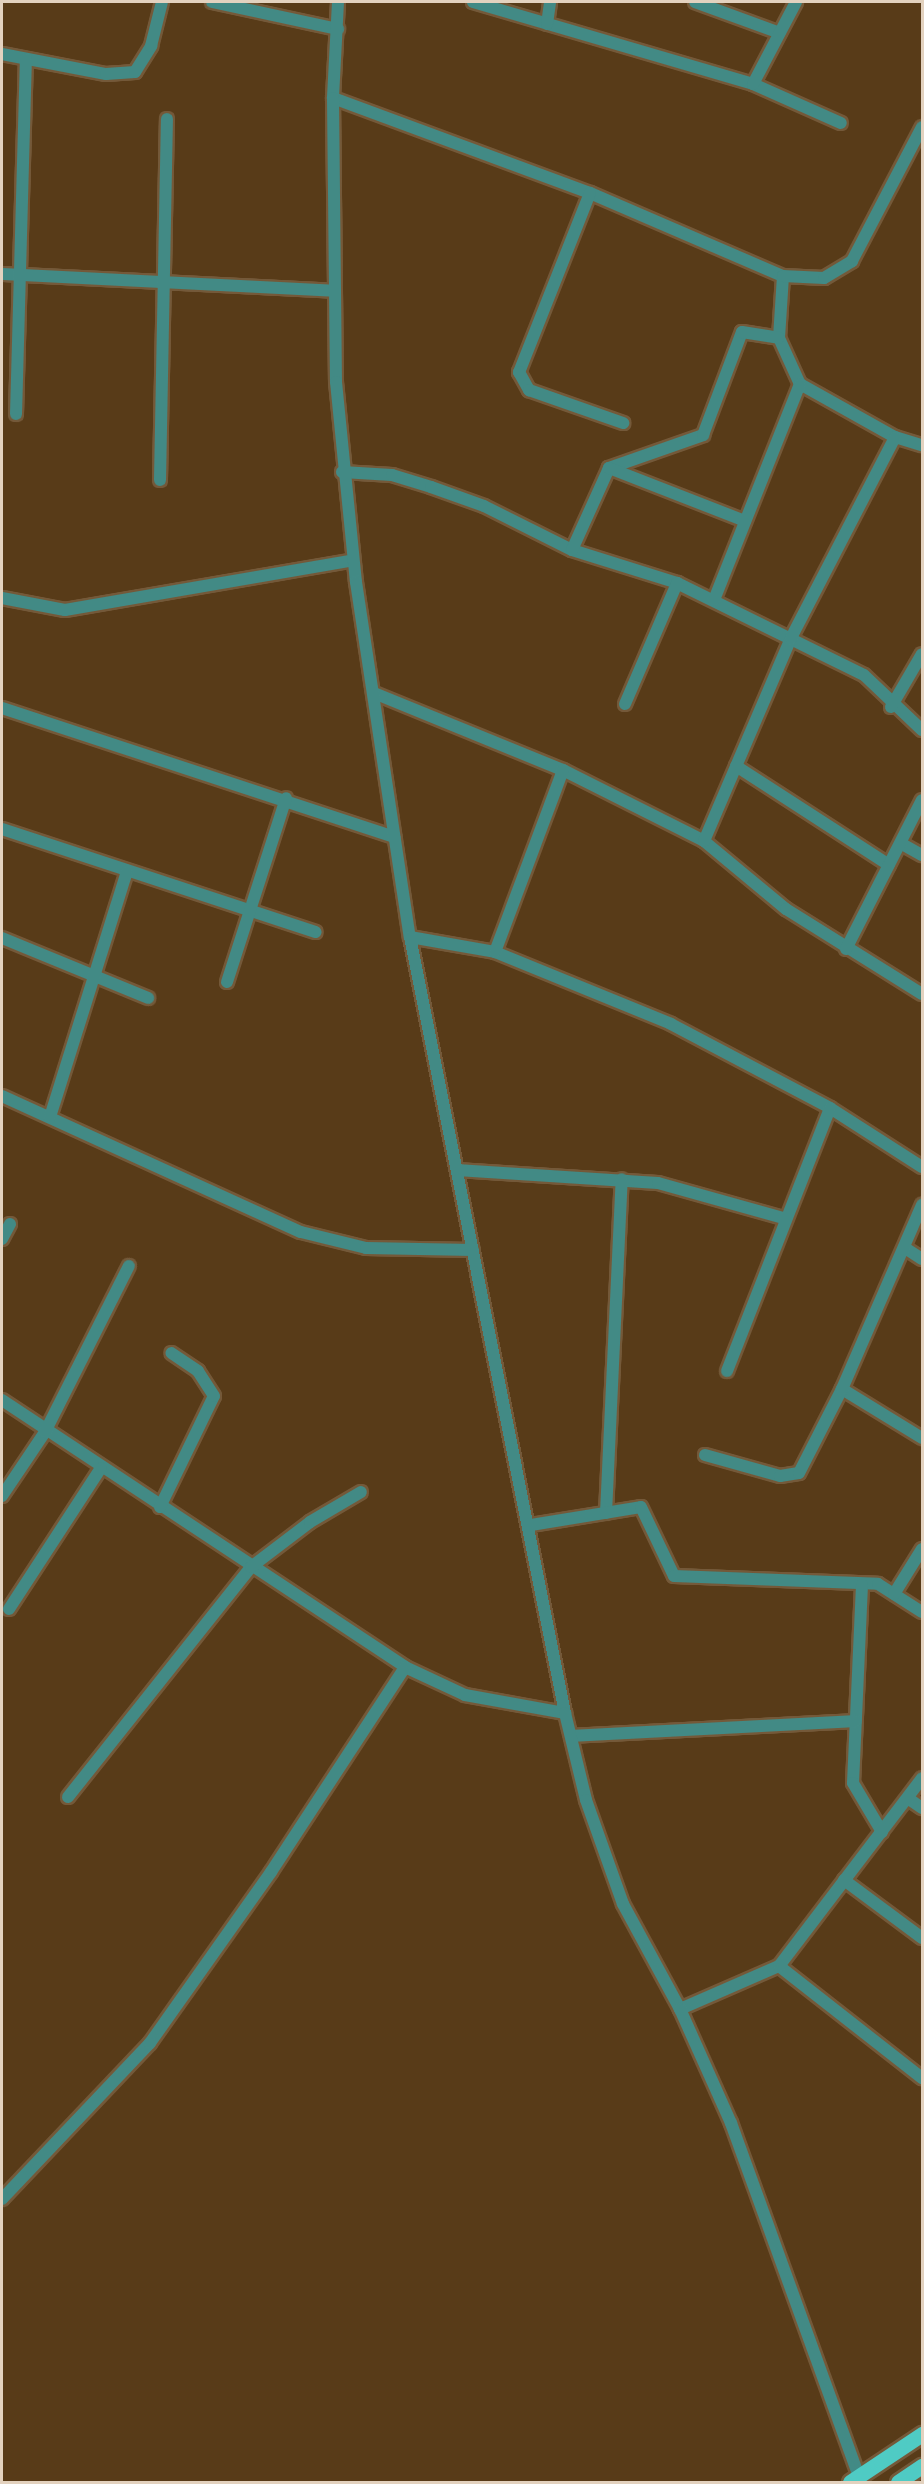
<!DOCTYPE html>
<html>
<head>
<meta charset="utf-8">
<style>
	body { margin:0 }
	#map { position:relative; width:924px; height:2484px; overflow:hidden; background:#583b18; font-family:Arial,sans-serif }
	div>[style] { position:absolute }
	.roads { filter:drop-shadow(2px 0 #745939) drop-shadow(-2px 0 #745939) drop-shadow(0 2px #745939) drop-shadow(0 -2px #745939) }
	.minor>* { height:12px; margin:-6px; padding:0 6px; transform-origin:6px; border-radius:6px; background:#428a85 }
	.tertiary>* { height:12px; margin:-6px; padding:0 6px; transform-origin:6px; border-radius:6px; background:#428a85 }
	.primary>* { height:15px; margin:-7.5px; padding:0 7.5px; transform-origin:7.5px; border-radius:7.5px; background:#4fcbc4 }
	span { translate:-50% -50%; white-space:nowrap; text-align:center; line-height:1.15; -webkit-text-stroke:4.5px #332617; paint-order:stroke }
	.frame { position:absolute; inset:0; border:3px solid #e3d2bf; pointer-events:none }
</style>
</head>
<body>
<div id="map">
	<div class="roads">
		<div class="minor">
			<div style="left:212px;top:2px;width:129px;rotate:12.1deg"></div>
			<div style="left:473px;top:2px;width:292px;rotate:16.3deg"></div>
			<div style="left:753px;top:84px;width:96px;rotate:23.9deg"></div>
			<div style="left:695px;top:2px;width:90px;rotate:20deg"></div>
			<div style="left:547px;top:24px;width:22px;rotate:-82deg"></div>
			<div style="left:2px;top:54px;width:106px;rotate:10.9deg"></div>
			<div style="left:106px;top:74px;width:29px;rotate:-4deg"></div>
			<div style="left:135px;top:72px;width:31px;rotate:-58deg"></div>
			<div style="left:151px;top:46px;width:45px;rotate:-76deg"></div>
			<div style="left:753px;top:84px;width:93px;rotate:-62.3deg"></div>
			<div style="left:333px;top:98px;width:274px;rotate:20.3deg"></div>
			<div style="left:590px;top:193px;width:210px;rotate:23.3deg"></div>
			<div style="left:783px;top:276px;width:62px;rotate:93.7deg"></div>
			<div style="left:779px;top:338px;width:51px;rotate:65.5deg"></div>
			<div style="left:800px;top:384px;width:109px;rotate:29.2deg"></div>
			<div style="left:895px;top:437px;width:28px;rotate:17deg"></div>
			<div style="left:590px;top:193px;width:193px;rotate:111.6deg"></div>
			<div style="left:519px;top:372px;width:21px;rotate:61deg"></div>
			<div style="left:529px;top:390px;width:100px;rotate:19.3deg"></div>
			<div style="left:2px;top:274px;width:331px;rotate:2.9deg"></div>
			<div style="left:783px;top:276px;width:41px;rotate:2.8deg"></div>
			<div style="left:824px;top:278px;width:33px;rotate:-31deg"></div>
			<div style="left:852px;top:261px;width:151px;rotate:-62.4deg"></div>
			<div style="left:16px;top:414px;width:355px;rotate:-88.4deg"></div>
			<div style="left:609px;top:468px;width:100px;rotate:-19.3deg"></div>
			<div style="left:703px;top:435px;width:110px;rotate:-69.3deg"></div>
			<div style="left:742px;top:332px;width:37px;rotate:9deg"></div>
			<div style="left:342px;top:472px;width:50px;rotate:3.4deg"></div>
			<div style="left:392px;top:475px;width:41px;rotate:17.1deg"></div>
			<div style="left:431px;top:487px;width:56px;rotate:19.7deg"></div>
			<div style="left:484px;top:506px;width:98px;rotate:26.6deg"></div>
			<div style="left:572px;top:550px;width:110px;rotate:17.4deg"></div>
			<div style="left:677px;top:583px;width:208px;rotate:26.2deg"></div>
			<div style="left:864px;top:675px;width:80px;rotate:43.5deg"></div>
			<div style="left:160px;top:480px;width:361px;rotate:-88.9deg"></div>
			<div style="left:572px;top:550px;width:90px;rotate:-65.7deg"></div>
			<div style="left:609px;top:468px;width:146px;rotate:21.3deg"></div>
			<div style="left:2px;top:598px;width:64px;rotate:10.8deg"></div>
			<div style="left:65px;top:610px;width:292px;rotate:-9.8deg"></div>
			<div style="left:714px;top:600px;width:232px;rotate:-68.3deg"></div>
			<div style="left:374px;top:693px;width:204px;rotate:22.2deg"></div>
			<div style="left:563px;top:770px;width:158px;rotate:26.7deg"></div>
			<div style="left:704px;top:841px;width:107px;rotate:39.7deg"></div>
			<div style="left:786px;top:909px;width:160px;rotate:32deg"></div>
			<div style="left:625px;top:704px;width:132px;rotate:-66.7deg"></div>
			<div style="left:891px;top:707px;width:61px;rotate:-59.7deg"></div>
			<div style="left:2px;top:708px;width:413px;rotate:18.2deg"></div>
			<div style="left:736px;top:766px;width:182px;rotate:32.9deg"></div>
			<div style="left:2px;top:829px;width:330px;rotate:18.2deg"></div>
			<div style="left:704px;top:841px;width:221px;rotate:-66.8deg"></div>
			<div style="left:791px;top:638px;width:226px;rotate:-62.6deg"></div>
			<div style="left:902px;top:844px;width:23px;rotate:29deg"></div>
			<div style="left:410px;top:937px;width:86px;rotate:10deg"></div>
			<div style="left:495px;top:952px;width:190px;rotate:22.2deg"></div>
			<div style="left:671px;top:1024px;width:180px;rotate:27.8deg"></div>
			<div style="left:830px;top:1108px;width:109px;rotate:32.7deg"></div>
			<div style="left:2px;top:938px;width:158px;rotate:22.3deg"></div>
			<div style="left:846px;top:949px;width:167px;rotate:-63deg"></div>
			<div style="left:495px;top:952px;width:194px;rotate:-69.5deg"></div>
			<div style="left:227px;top:982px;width:193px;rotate:-72.2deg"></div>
			<div style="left:2px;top:1096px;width:328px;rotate:24.5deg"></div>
			<div style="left:301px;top:1232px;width:67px;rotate:13.8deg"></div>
			<div style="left:366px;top:1248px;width:107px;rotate:1.1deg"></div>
			<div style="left:50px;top:1117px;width:257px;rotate:-72.6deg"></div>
			<div style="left:457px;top:1170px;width:201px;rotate:3.7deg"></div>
			<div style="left:658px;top:1183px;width:130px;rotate:15.6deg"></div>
			<div style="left:2px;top:1239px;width:17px;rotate:-62deg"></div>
			<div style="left:905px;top:1248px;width:20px;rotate:33deg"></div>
			<div style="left:727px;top:1371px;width:282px;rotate:-68.6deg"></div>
			<div style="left:842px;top:1389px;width:94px;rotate:31.5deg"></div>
			<div style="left:2px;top:1400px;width:483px;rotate:33.5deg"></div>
			<div style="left:405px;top:1667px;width:66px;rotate:25deg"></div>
			<div style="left:465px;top:1695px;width:102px;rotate:10.2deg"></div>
			<div style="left:705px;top:1455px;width:78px;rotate:15.6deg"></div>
			<div style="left:780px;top:1476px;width:19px;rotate:-9deg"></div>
			<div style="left:799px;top:1473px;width:94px;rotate:-62.9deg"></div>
			<div style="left:842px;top:1389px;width:201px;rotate:-66.5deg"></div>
			<div style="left:2px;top:1496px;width:77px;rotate:-56.1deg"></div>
			<div style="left:45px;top:1432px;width:186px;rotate:-63.2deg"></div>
			<div style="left:160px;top:1507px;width:123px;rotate:-64.1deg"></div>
			<div style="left:214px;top:1396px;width:30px;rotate:-123deg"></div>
			<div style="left:198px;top:1371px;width:32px;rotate:-146deg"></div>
			<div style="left:606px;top:1513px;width:334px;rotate:-87.3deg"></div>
			<div style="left:531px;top:1525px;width:111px;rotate:-9.3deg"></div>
			<div style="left:641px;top:1507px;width:76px;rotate:64.4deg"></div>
			<div style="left:674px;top:1576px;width:204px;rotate:2.2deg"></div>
			<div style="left:878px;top:1584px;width:52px;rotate:32.5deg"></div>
			<div style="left:862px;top:1585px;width:198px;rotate:92.6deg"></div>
			<div style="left:853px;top:1783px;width:57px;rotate:59.4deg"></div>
			<div style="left:894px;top:1594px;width:53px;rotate:-58.1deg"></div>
			<div style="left:9px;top:1609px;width:168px;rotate:-56.9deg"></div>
			<div style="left:571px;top:1736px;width:285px;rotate:-3deg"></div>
			<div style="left:68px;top:1797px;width:294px;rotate:-51.5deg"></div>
			<div style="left:251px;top:1567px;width:74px;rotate:-37.3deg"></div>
			<div style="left:310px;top:1522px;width:59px;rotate:-30.5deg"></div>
			<div style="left:909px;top:1799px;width:16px;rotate:35deg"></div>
			<div style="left:844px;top:1880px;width:97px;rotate:36.6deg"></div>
			<div style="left:779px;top:1966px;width:182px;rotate:38.1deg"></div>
			<div style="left:680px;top:2009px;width:108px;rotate:-23.5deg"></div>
			<div style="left:779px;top:1966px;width:236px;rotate:-52.7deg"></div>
			<div style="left:2px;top:2199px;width:215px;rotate:-46.5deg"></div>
			<div style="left:150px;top:2043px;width:209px;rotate:-54.7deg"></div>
			<div style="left:271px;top:1872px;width:245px;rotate:-56.8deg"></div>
		</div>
		<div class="tertiary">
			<div style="left:338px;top:2px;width:96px;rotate:93deg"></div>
			<div style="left:333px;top:98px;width:284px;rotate:89.4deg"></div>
			<div style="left:336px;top:382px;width:201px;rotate:84.3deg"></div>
			<div style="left:356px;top:582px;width:359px;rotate:81.4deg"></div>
			<div style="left:410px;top:937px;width:791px;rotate:78.7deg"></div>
			<div style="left:565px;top:1713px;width:89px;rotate:76.4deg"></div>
			<div style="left:586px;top:1800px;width:110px;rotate:70.4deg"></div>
			<div style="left:623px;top:1904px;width:119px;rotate:61.5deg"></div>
			<div style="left:680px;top:2009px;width:125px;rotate:65.9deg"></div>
			<div style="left:731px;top:2123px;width:376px;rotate:70.1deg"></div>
		</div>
		<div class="primary">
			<div style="left:850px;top:2482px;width:87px;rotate:-33.7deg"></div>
			<div style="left:898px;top:2482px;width:29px;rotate:-34deg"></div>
		</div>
	</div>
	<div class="frame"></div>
</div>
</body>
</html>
